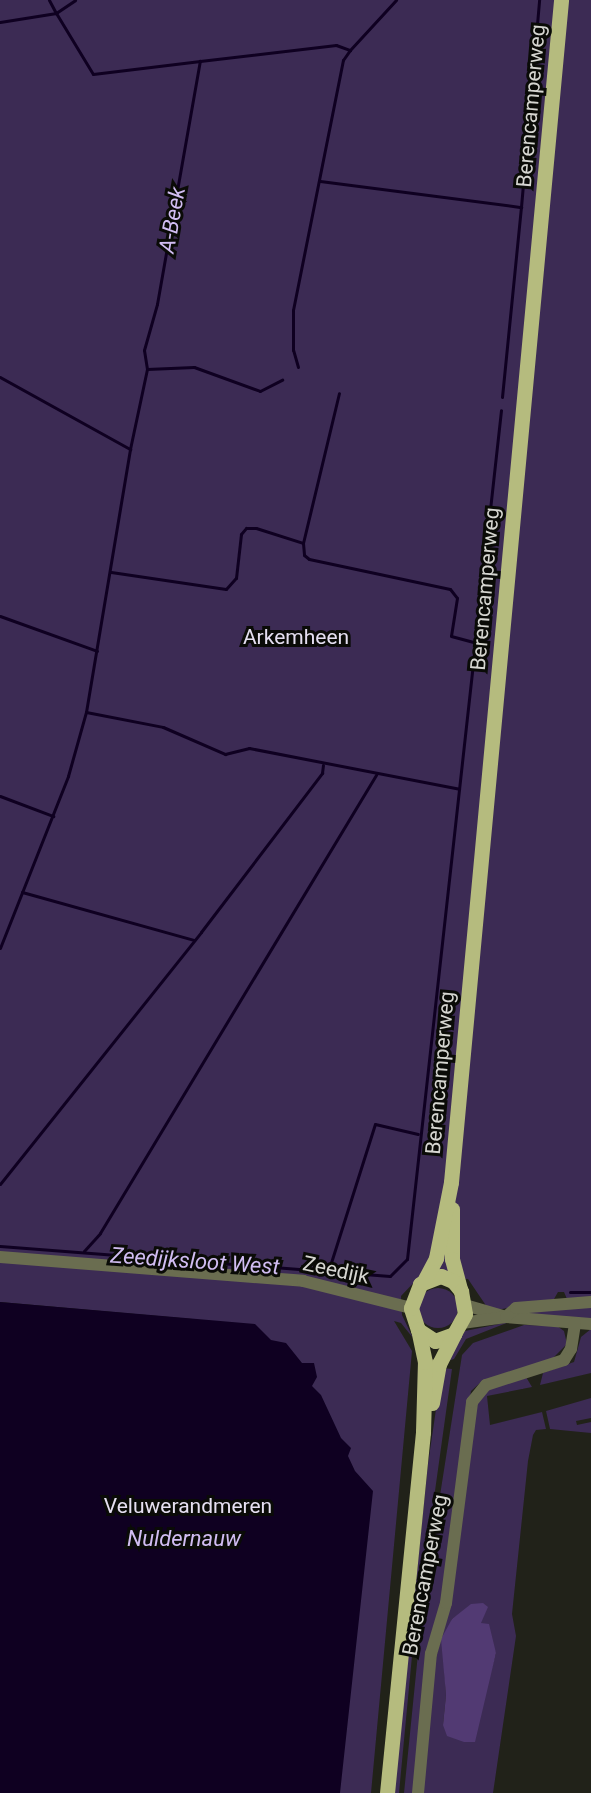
<!DOCTYPE html>
<html>
<head>
<meta charset="utf-8">
<style>
	body { margin:0 }
	#map { position:relative; width:591px; height:1793px; overflow:hidden; background:#212219; font-family:Roboto,sans-serif }
	div>[style] { position:absolute }
	.green>* { inset:0; background:#3c2b54 }
	.round { border-radius:50% }
	.forest>* { inset:0; background:#523a73 }
	.water>* { inset:0; background:#0f0021 }
	.stream>* { height:3px; margin:-1.5px; padding:0 1.5px; transform-origin:1.5px; border-radius:1.5px; background:#0f0021 }
	.street>* { height:12px; margin:-6px; padding:0 6px; transform-origin:6px; border-radius:6px; background:#6a6d50 }
	.primary>* { height:15px; margin:-7.5px; padding:0 7.5px; transform-origin:7.5px; border-radius:7.5px; background:#b5bb7e }
	span { translate:-50% -50%; white-space:nowrap; text-align:center; line-height:1.15; -webkit-text-stroke:6px #0a0b07; paint-order:stroke }
	.street-label { font-size:21px; color:#d6d6d1 }
	.park-label { font-size:21px; color:#e5dff1 }
	.water-label { font-size:22px; color:#d1bdf2; font-style:italic }
</style>
</head>
<body>
<div id="map">
	<div class="green">
		<div style="clip-path:polygon(0 0,591px 0,591px 1299px,567px 1299px,564px 1292px,558px 1292px,554px 1299px,497px 1310px,487px 1307px,468px 1279px,421px 1275px,401px 1296px,402px 1315px,413px 1338px,401px 1323px,394px 1321px,412px 1351px,371px 1793px,0 1793px,192px 1319px,0 1302px)"></div>
		<div class="round" style="left:418px;top:1288px;width:40px;height:40px"></div>
		<div style="clip-path:polygon(591px 1306px,591px 1319px,536px 1316px,520px 1311px)"></div>
		<div style="clip-path:polygon(509px 1322px,466px 1339px,454px 1359px,444px 1362px,465px 1331px)"></div>
		<div style="clip-path:polygon(524px 1325px,557px 1326px,564px 1331px,567px 1344px,551px 1360px,481px 1382px,471px 1391px,414px 1793px,404px 1793px,423px 1604px,462px 1355px,473px 1343px)"></div>
		<div style="clip-path:polygon(591px 1329px,591px 1373px,540px 1385px,543px 1373px,574px 1362px,581px 1337px)"></div>
		<div style="clip-path:polygon(442px 1368px,452px 1369px,412px 1656px,399px 1793px,394px 1793px,428px 1464px)"></div>
		<div style="clip-path:polygon(evenodd,526px 1377px,532px 1387px,487px 1396px,490px 1425px,542px 1412px,546px 1429px,536px 1430px,533px 1435px,528px 1461px,512px 1614px,516px 1636px,493px 1793px,422px 1793px,432px 1673px,450px 1604px,475px 1407px,485px 1391px,526px 1377px,457px 1616px,480px 1623px,496px 1653px,479px 1714px,443px 1725px,446px 1695px,443px 1651px,452px 1619px,457px 1616px)"></div>
		<div style="clip-path:polygon(591px 1398px,591px 1418px,576px 1421px,577px 1425px,591px 1422px,591px 1433px,550px 1429px,546px 1411px)"></div>
	</div>
	<div class="forest">
		<div style="clip-path:polygon(483px 1603px,488px 1607px,481px 1623px,489px 1624px,496px 1653px,475px 1742px,464px 1742px,447px 1736px,443px 1725px,446px 1695px,441px 1639px,452px 1619px,471px 1604px)"></div>
	</div>
	<div class="water">
		<div style="clip-path:polygon(0 1302px,255px 1324px,271px 1340px,286px 1343px,302px 1363px,314px 1363px,317px 1377px,312px 1386px,321px 1395px,341px 1438px,351px 1448px,348px 1456px,355px 1471px,373px 1491px,340px 1793px,0 1793px)"></div>
	</div>
	<div class="stream">
		<div style="left:49px;top:0;width:15px;rotate:62deg"></div>
		<div style="left:56px;top:13px;width:23px;rotate:-34deg"></div>
		<div style="left:0;top:22px;width:57px;rotate:-9.1deg"></div>
		<div style="left:56px;top:13px;width:71px;rotate:58.8deg"></div>
		<div style="left:93px;top:74px;width:108px;rotate:-6.9deg"></div>
		<div style="left:320px;top:181px;width:203px;rotate:7.4deg"></div>
		<div style="left:521px;top:207px;width:208px;rotate:-85deg"></div>
		<div style="left:298px;top:367px;width:18px;rotate:-106deg"></div>
		<div style="left:293px;top:350px;width:40px;rotate:-90deg"></div>
		<div style="left:293px;top:310px;width:255px;rotate:-78.7deg"></div>
		<div style="left:343px;top:60px;width:12px;rotate:-55deg"></div>
		<div style="left:147px;top:369px;width:47px;rotate:-2.4deg"></div>
		<div style="left:194px;top:367px;width:70px;rotate:20deg"></div>
		<div style="left:260px;top:391px;width:25px;rotate:-27deg"></div>
		<div style="left:0;top:377px;width:149px;rotate:29deg"></div>
		<div style="left:130px;top:449px;width:82px;rotate:-78deg"></div>
		<div style="left:147px;top:369px;width:19px;rotate:-99deg"></div>
		<div style="left:144px;top:350px;width:48px;rotate:-74.2deg"></div>
		<div style="left:157px;top:304px;width:247px;rotate:-80deg"></div>
		<div style="left:200px;top:61px;width:137px;rotate:-6.7deg"></div>
		<div style="left:336px;top:45px;width:15px;rotate:20deg"></div>
		<div style="left:350px;top:50px;width:68px;rotate:-47.4deg"></div>
		<div style="left:502px;top:397px;width:191px;rotate:-84.3deg"></div>
		<div style="left:303px;top:543px;width:154px;rotate:-76.5deg"></div>
		<div style="left:111px;top:572px;width:116px;rotate:8.4deg"></div>
		<div style="left:226px;top:589px;width:15px;rotate:-48deg"></div>
		<div style="left:236px;top:578px;width:44px;rotate:-83.5deg"></div>
		<div style="left:241px;top:534px;width:8px;rotate:-50deg"></div>
		<div style="left:246px;top:528px;width:10px"></div>
		<div style="left:256px;top:528px;width:49px;rotate:17.7deg"></div>
		<div style="left:303px;top:543px;width:12px;rotate:85deg"></div>
		<div style="left:304px;top:555px;width:6px;rotate:39deg"></div>
		<div style="left:309px;top:559px;width:144px;rotate:12deg"></div>
		<div style="left:450px;top:589px;width:11px;rotate:52deg"></div>
		<div style="left:457px;top:598px;width:38px;rotate:99deg"></div>
		<div style="left:451px;top:636px;width:27px;rotate:15deg"></div>
		<div style="left:0;top:616px;width:103px;rotate:19.8deg"></div>
		<div style="left:86px;top:712px;width:78px;rotate:11deg"></div>
		<div style="left:163px;top:727px;width:68px;rotate:23.5deg"></div>
		<div style="left:225px;top:754px;width:25px;rotate:-14deg"></div>
		<div style="left:249px;top:748px;width:214px;rotate:11deg"></div>
		<div style="left:0;top:796px;width:57px;rotate:20.7deg"></div>
		<div style="left:22px;top:892px;width:179px;rotate:15.6deg"></div>
		<div style="left:0;top:948px;width:185px;rotate:-68.4deg"></div>
		<div style="left:68px;top:776px;width:66px;rotate:-74.3deg"></div>
		<div style="left:86px;top:712px;width:267px;rotate:-80.5deg"></div>
		<div style="left:0;top:1184px;width:322px;rotate:-51.4deg"></div>
		<div style="left:201px;top:932px;width:200px;rotate:-52.7deg"></div>
		<div style="left:322px;top:773px;width:8px;rotate:-83deg"></div>
		<div style="left:0;top:1246px;width:391px;rotate:4.4deg"></div>
		<div style="left:390px;top:1276px;width:24px;rotate:-45deg"></div>
		<div style="left:407px;top:1259px;width:854px;rotate:-83.68deg"></div>
		<div style="left:84px;top:1251px;width:24px;rotate:-48deg"></div>
		<div style="left:100px;top:1233px;width:535px;rotate:-58.93deg"></div>
		<div style="left:328px;top:1272px;width:155px;rotate:-72.4deg"></div>
		<div style="left:375px;top:1124px;width:44px;rotate:13.1deg"></div>
		<div style="left:570px;top:1292px;width:21px"></div>
	</div>
	<div class="street">
		<div style="left:0;top:1257px;width:304px;rotate:4.5deg"></div>
		<div style="left:303px;top:1281px;width:111px;rotate:14deg"></div>
		<div style="left:465px;top:1305px;width:43px;rotate:16.3deg"></div>
		<div style="left:506px;top:1317px;width:85px;rotate:4.7deg"></div>
		<div style="left:462px;top:1323px;width:44px;rotate:-7.8deg"></div>
		<div style="left:506px;top:1317px;width:13px;rotate:-42deg"></div>
		<div style="left:516px;top:1308px;width:75px;rotate:-4.6deg"></div>
		<div style="left:418px;top:1793px;width:140px;rotate:-84.7deg"></div>
		<div style="left:431px;top:1654px;width:53px;rotate:-73.6deg"></div>
		<div style="left:446px;top:1603px;width:203px;rotate:-82.6deg"></div>
		<div style="left:472px;top:1402px;width:22px;rotate:-51deg"></div>
		<div style="left:486px;top:1385px;width:82px;rotate:-17.8deg"></div>
		<div style="left:564px;top:1360px;width:13px;rotate:-58deg"></div>
		<div style="left:571px;top:1349px;width:26px;rotate:-81deg"></div>
	</div>
	<div class="primary">
		<div style="left:452px;top:1209px;width:50px;rotate:90deg"></div>
		<div style="left:452px;top:1259px;width:31px;rotate:75deg"></div>
		<div style="left:441px;top:1276px;width:13px;rotate:23deg"></div>
		<div style="left:453px;top:1281px;width:13px;rotate:51deg"></div>
		<div style="left:461px;top:1291px;width:23px;rotate:80deg"></div>
		<div style="left:465px;top:1314px;width:23px;rotate:119deg"></div>
		<div style="left:454px;top:1334px;width:20px;rotate:160deg"></div>
		<div style="left:435px;top:1341px;width:20px;rotate:-147deg"></div>
		<div style="left:418px;top:1330px;width:23px;rotate:-108deg"></div>
		<div style="left:411px;top:1308px;width:26px;rotate:-69deg"></div>
		<div style="left:420px;top:1284px;width:22px;rotate:-21deg"></div>
		<div style="left:424px;top:1281px;width:26px;rotate:-62deg"></div>
		<div style="left:436px;top:1258px;width:77px;rotate:-78.8deg"></div>
		<div style="left:451px;top:1182px;width:1187px;rotate:-84.68deg"></div>
		<div style="left:432px;top:1403px;width:40px;rotate:-80deg"></div>
		<div style="left:439px;top:1364px;width:34px;rotate:-63deg"></div>
		<div style="left:387px;top:1793px;width:363px;rotate:-84.3deg"></div>
		<div style="left:423px;top:1432px;width:70px;rotate:-88.4deg"></div>
		<div style="left:425px;top:1362px;width:33px;rotate:-102deg"></div>
	</div>
	<div class="street-label">
		<span style="left:531px;top:106px;rotate:-85deg">Berencamperweg</span>
		<span style="left:485px;top:589px;rotate:-85deg">Berencamperweg</span>
		<span style="left:440px;top:1073px;rotate:-85deg">Berencamperweg</span>
		<span style="left:336px;top:1270px;rotate:12deg">Zeedijk</span>
		<span style="left:425px;top:1575px;rotate:-79deg">Berencamperweg</span>
	</div>
	<div class="park-label">
		<span style="left:296px;top:637px">Arkemheen</span>
		<span style="left:188px;top:1506px">Veluwerandmeren</span>
	</div>
	<div class="water-label">
		<span style="left:172px;top:220px;rotate:-80deg">A-Beek</span>
		<span style="left:195px;top:1261px;rotate:4deg">Zeedijksloot West</span>
		<span style="left:184px;top:1539px">Nuldernauw</span>
	</div>
</div>
</body>
</html>
